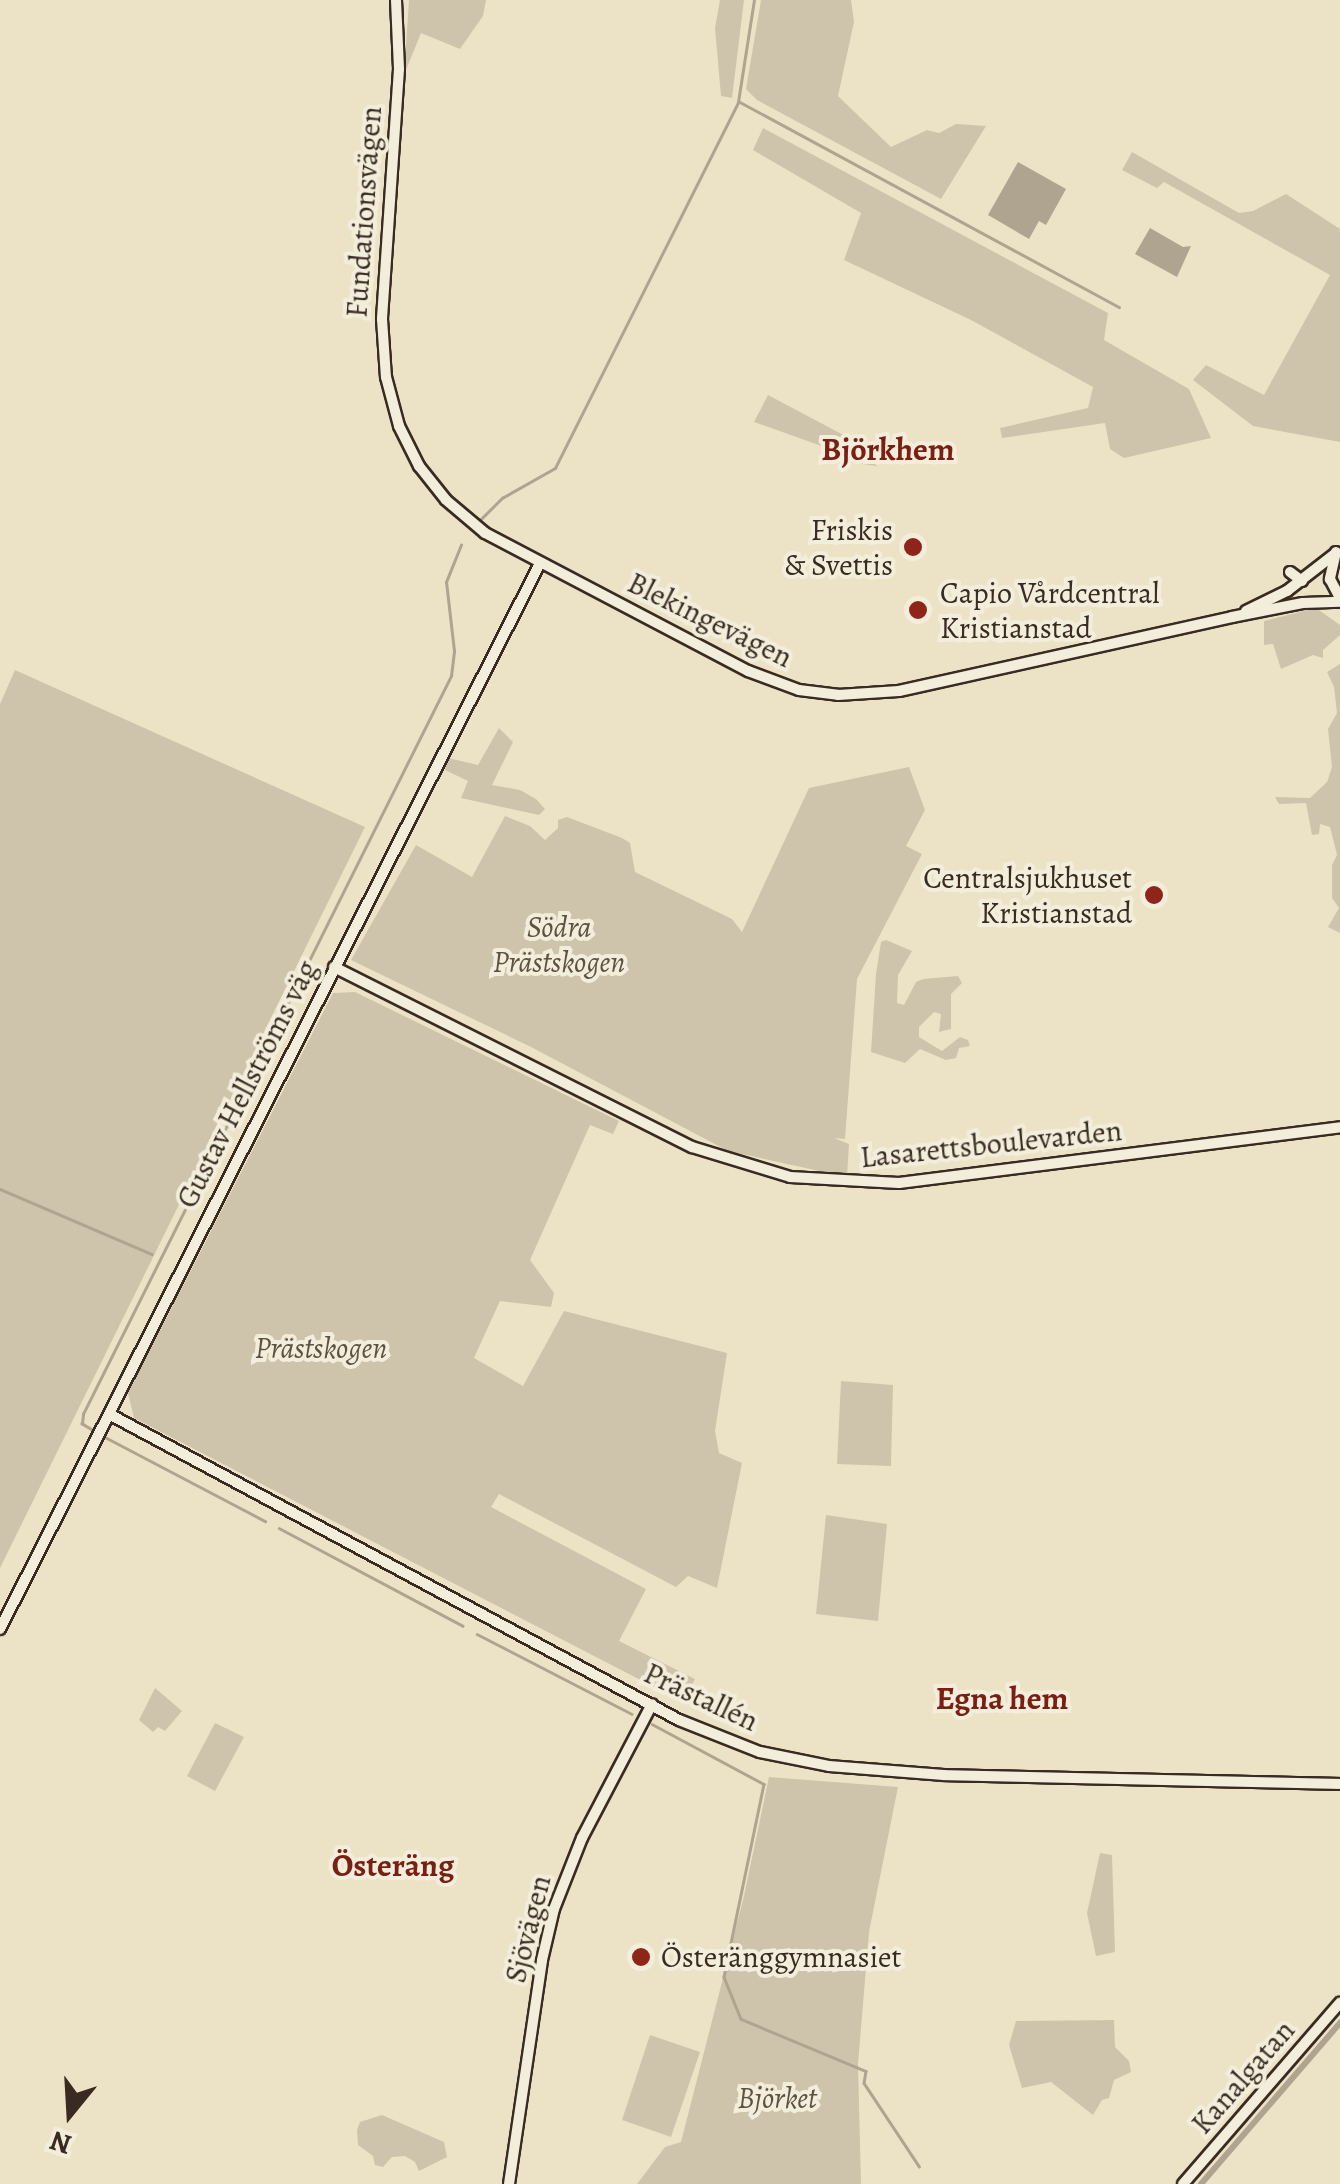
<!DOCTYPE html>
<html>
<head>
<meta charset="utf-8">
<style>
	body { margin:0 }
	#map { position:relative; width:1340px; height:2184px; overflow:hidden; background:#ece3c7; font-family:Alegreya,serif }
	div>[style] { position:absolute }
	.green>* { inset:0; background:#cec4ab }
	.water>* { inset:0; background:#afa48f }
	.stream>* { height:2.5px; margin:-1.25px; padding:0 1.25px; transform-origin:1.25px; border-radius:1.25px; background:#afa48f }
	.canal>* { height:6px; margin:-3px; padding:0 3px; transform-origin:3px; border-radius:3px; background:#afa48f }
	.roads { filter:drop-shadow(2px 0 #392b22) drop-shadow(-2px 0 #392b22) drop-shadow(0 2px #392b22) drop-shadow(0 -2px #392b22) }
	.secondary>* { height:10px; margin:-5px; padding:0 5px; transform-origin:5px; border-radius:5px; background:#f3eddb }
	.dots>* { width:28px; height:28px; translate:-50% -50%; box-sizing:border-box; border:5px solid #f3eddb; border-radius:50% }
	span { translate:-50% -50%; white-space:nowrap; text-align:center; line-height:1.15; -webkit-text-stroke:8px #f3eddb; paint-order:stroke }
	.street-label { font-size:30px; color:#392b22 }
	.poi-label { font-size:30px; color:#392b22 }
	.right { translate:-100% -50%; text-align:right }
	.left { translate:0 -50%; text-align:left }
	.park-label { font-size:30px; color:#5e5144; font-style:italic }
	.neighbourhood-label { font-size:32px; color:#7a1f14; font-weight:700 }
	.north { position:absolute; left:20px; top:2064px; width:100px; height:100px; -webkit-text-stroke:8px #f3eddb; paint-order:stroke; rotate:198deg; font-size:28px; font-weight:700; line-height:40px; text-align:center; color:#392b22 }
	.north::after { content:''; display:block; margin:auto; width:35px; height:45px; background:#392b22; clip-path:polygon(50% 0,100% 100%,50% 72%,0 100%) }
</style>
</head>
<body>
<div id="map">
	<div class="green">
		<div style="clip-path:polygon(409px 0,486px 0,483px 16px,460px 49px,421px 33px,404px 75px)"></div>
		<div style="clip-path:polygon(720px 0,744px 0,732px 98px,721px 96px,715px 28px)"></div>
		<div style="clip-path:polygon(761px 0,851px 0,854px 22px,838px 96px,891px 147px,927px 130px,939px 133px,956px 124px,986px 126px,941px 199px,757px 100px,746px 89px)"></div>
		<div style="clip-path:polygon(763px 128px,1108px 313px,1104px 340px,1189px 389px,1211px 438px,1124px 458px,1110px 449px,1105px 423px,1002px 438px,1000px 428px,1088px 408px,1093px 387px,971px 320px,844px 260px,861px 213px,753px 150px)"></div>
		<div style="clip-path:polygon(1132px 152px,1239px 213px,1253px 211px,1286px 194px,1340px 229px,1340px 442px,1253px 426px,1193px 380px,1206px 365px,1264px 395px,1330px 275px,1164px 182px,1157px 188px,1122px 170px)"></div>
		<div style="clip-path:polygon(768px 395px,868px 448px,877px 466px,834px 460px,830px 449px,754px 422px)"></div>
		<div style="clip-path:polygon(1316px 608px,1340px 625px,1340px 635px,1323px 650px,1323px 658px,1313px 655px,1281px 669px,1273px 644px,1264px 645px,1264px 621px)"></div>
		<div style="clip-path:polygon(1340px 664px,1340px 933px,1328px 927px,1339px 908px,1332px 898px,1332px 865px,1337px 855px,1330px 827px,1320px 824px,1319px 834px,1312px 835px,1306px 803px,1279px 804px,1275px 797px,1310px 798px,1327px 782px,1332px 767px,1328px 729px,1337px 713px,1334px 687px,1327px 672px)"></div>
		<div style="clip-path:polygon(15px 670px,365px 827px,0 1568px,0 704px)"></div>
		<div style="clip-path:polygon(499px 728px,513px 742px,492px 785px,520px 790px,536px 799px,545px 809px,539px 815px,461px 798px,468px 781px,445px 770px,448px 758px,478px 765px)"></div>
		<div style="clip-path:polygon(909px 767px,925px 810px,906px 846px,922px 854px,857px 979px,845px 1139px,834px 1138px,849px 1144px,847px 1177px,728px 1151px,531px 1047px,351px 960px,416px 845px,472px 877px,505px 816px,530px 826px,545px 840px,558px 828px,558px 820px,567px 817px,622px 838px,630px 843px,635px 872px,732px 919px,742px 932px,809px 788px)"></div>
		<div style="clip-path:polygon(886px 940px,912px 951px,898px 975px,897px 1003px,904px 1005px,916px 982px,923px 979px,958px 976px,962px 983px,951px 994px,951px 1029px,939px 1032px,941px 1014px,934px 1012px,919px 1027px,919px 1037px,942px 1051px,960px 1037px,968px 1040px,970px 1046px,959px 1048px,956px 1058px,946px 1060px,920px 1049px,905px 1063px,871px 1052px,876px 974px,881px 942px)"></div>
		<div style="clip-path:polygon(355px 992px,619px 1121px,613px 1134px,590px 1125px,530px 1260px,554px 1293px,551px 1307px,500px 1301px,474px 1358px,523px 1386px,564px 1311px,727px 1353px,715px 1431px,719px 1453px,742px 1463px,717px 1588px,688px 1576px,676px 1587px,499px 1494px,491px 1507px,646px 1589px,619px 1641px,695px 1679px,683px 1702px,134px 1418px,128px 1393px,333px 993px)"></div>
		<div style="clip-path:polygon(841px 1381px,893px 1385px,891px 1466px,837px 1464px)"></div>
		<div style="clip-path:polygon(826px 1515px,887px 1524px,878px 1621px,816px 1614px)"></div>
		<div style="clip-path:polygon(155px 1688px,182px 1711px,165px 1731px,158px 1727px,153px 1732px,139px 1720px)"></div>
		<div style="clip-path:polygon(215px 1723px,244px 1737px,215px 1791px,187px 1776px)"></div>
		<div style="clip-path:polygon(769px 1777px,898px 1787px,869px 1932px,858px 2064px,861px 2184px,637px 2184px,665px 2147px,681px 2142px,744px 1896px)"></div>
		<div style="clip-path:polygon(1100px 1853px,1112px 1855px,1115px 1952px,1096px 1956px,1087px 1913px)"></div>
		<div style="clip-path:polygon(1114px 2020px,1115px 2047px,1129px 2061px,1131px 2072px,1114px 2080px,1109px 2098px,1102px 2100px,1093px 2115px,1051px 2082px,1022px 2088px,1009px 2045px,1016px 2021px)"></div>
		<div style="clip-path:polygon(650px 2035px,700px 2052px,671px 2137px,622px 2120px)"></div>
		<div style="clip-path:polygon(382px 2115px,444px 2142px,447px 2157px,419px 2171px,415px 2162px,405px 2156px,392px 2157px,383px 2167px,375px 2165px,373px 2156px,358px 2145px,357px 2130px,360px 2122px)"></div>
	</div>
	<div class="water">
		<div style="clip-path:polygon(1018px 162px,1066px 189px,1046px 225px,1039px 221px,1029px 239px,988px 215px)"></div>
		<div style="clip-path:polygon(1150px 228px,1183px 247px,1191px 246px,1177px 277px,1135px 254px)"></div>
	</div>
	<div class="stream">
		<div style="left:740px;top:102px;width:431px;rotate:28.4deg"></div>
		<div style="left:479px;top:521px;width:33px;rotate:-45deg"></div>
		<div style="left:502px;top:498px;width:61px;rotate:-29.5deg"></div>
		<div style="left:555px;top:468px;width:409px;rotate:-63.4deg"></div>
		<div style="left:738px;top:102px;width:103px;rotate:-81.1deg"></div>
		<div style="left:0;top:1189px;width:165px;rotate:23.2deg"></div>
		<div style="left:92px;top:1430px;width:12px;rotate:-149deg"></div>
		<div style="left:82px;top:1424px;width:10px;rotate:-84deg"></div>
		<div style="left:83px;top:1414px;width:825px;rotate:-63.5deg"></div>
		<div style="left:451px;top:676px;width:25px;rotate:-83deg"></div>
		<div style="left:454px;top:651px;width:69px;rotate:-96.6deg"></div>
		<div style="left:446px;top:582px;width:40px;rotate:-68deg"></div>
		<div style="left:105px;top:1437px;width:181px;rotate:27.7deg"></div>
		<div style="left:279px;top:1528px;width:208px;rotate:28deg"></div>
		<div style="left:477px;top:1634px;width:174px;rotate:27.3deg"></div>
		<div style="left:652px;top:1724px;width:127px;rotate:28.2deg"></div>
		<div style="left:764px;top:1784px;width:197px;rotate:101.7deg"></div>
		<div style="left:724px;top:1977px;width:45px;rotate:68deg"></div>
		<div style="left:741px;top:2019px;width:135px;rotate:22.6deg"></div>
		<div style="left:866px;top:2071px;width:12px;rotate:99deg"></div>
		<div style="left:864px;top:2083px;width:100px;rotate:56.5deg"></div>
	</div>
	<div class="canal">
		<div style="left:1201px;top:2184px;width:213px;rotate:-49.2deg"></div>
	</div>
	<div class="roads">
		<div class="secondary">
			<div style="left:396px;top:0;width:69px;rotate:87.5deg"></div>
			<div style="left:399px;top:69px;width:251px;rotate:93.9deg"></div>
			<div style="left:382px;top:319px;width:58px;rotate:86.1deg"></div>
			<div style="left:386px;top:377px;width:51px;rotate:75.1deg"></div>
			<div style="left:399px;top:426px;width:45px;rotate:63.4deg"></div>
			<div style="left:419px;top:466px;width:43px;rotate:51.5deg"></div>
			<div style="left:446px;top:500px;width:51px;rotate:40.2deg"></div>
			<div style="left:485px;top:533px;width:297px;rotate:27.7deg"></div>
			<div style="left:748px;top:671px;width:54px;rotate:20.4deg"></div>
			<div style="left:799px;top:690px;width:39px;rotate:7deg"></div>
			<div style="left:838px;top:695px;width:61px;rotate:-3.8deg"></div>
			<div style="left:899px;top:691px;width:341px;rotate:-12.5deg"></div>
			<div style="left:1232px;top:617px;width:72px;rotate:-11.2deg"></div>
			<div style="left:1303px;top:603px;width:37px;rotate:-2deg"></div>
			<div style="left:1336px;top:552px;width:28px;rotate:103deg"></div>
			<div style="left:1330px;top:579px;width:21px;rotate:62deg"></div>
			<div style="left:1290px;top:572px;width:15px;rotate:37deg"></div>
			<div style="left:1246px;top:611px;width:46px;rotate:-26deg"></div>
			<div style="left:1287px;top:591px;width:62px;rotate:-37.8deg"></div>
			<div style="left:334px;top:967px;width:401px;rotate:26.7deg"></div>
			<div style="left:692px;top:1147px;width:102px;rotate:17deg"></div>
			<div style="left:790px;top:1177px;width:109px;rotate:3.2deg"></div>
			<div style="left:899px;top:1183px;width:445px;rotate:-7.2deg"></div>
			<div style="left:109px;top:1414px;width:647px;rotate:28.23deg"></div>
			<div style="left:679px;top:1720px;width:87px;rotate:21.6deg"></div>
			<div style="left:760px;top:1752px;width:70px;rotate:11.5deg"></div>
			<div style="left:829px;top:1766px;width:115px;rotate:4.5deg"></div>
			<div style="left:944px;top:1775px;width:396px;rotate:1.3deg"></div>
			<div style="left:0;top:1629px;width:1195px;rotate:-63.13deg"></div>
			<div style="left:509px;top:2184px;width:226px;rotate:-81.6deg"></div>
			<div style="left:542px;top:1960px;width:52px;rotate:-76.8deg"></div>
			<div style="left:554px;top:1909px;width:76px;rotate:-68.5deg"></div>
			<div style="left:582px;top:1838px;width:151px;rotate:-62.4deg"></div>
			<div style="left:1183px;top:2184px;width:240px;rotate:-49.1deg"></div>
		</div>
	</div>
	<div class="dots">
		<div style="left:913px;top:547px;background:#8f2418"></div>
		<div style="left:918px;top:610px;background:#8f2418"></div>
		<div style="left:1154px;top:895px;background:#8f2418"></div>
		<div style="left:641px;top:1957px;background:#8f2418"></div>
	</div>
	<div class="street-label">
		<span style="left:364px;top:212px;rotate:-86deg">Fundationsvägen</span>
		<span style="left:710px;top:620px;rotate:26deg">Blekingevägen</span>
		<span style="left:247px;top:1084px;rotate:-63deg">Gustav Hellströms väg</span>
		<span style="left:991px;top:1144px;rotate:-6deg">Lasarettsboulevarden</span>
		<span style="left:701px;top:1697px;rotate:25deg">Prästallén</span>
		<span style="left:528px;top:1929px;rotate:-76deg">Sjövägen</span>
		<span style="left:1243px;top:2077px;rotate:-49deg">Kanalgatan</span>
	</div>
	<div class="poi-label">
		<span class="right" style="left:893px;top:547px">Friskis<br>&amp; Svettis</span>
		<span class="left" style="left:940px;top:610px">Capio Vårdcentral<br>Kristianstad</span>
		<span class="right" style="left:1132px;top:895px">Centralsjukhuset<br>Kristianstad</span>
		<span class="left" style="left:661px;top:1957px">Österänggymnasiet</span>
	</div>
	<div class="park-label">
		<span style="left:559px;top:944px">Södra<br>Prästskogen</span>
		<span style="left:321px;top:1348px">Prästskogen</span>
		<span style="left:777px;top:2098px">Björket</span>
	</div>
	<div class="neighbourhood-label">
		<span style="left:888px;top:449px">Björkhem</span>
		<span style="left:1002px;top:1698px">Egna hem</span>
		<span style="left:393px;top:1865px">Österäng</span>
	</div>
	<div class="north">N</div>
</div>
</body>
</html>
